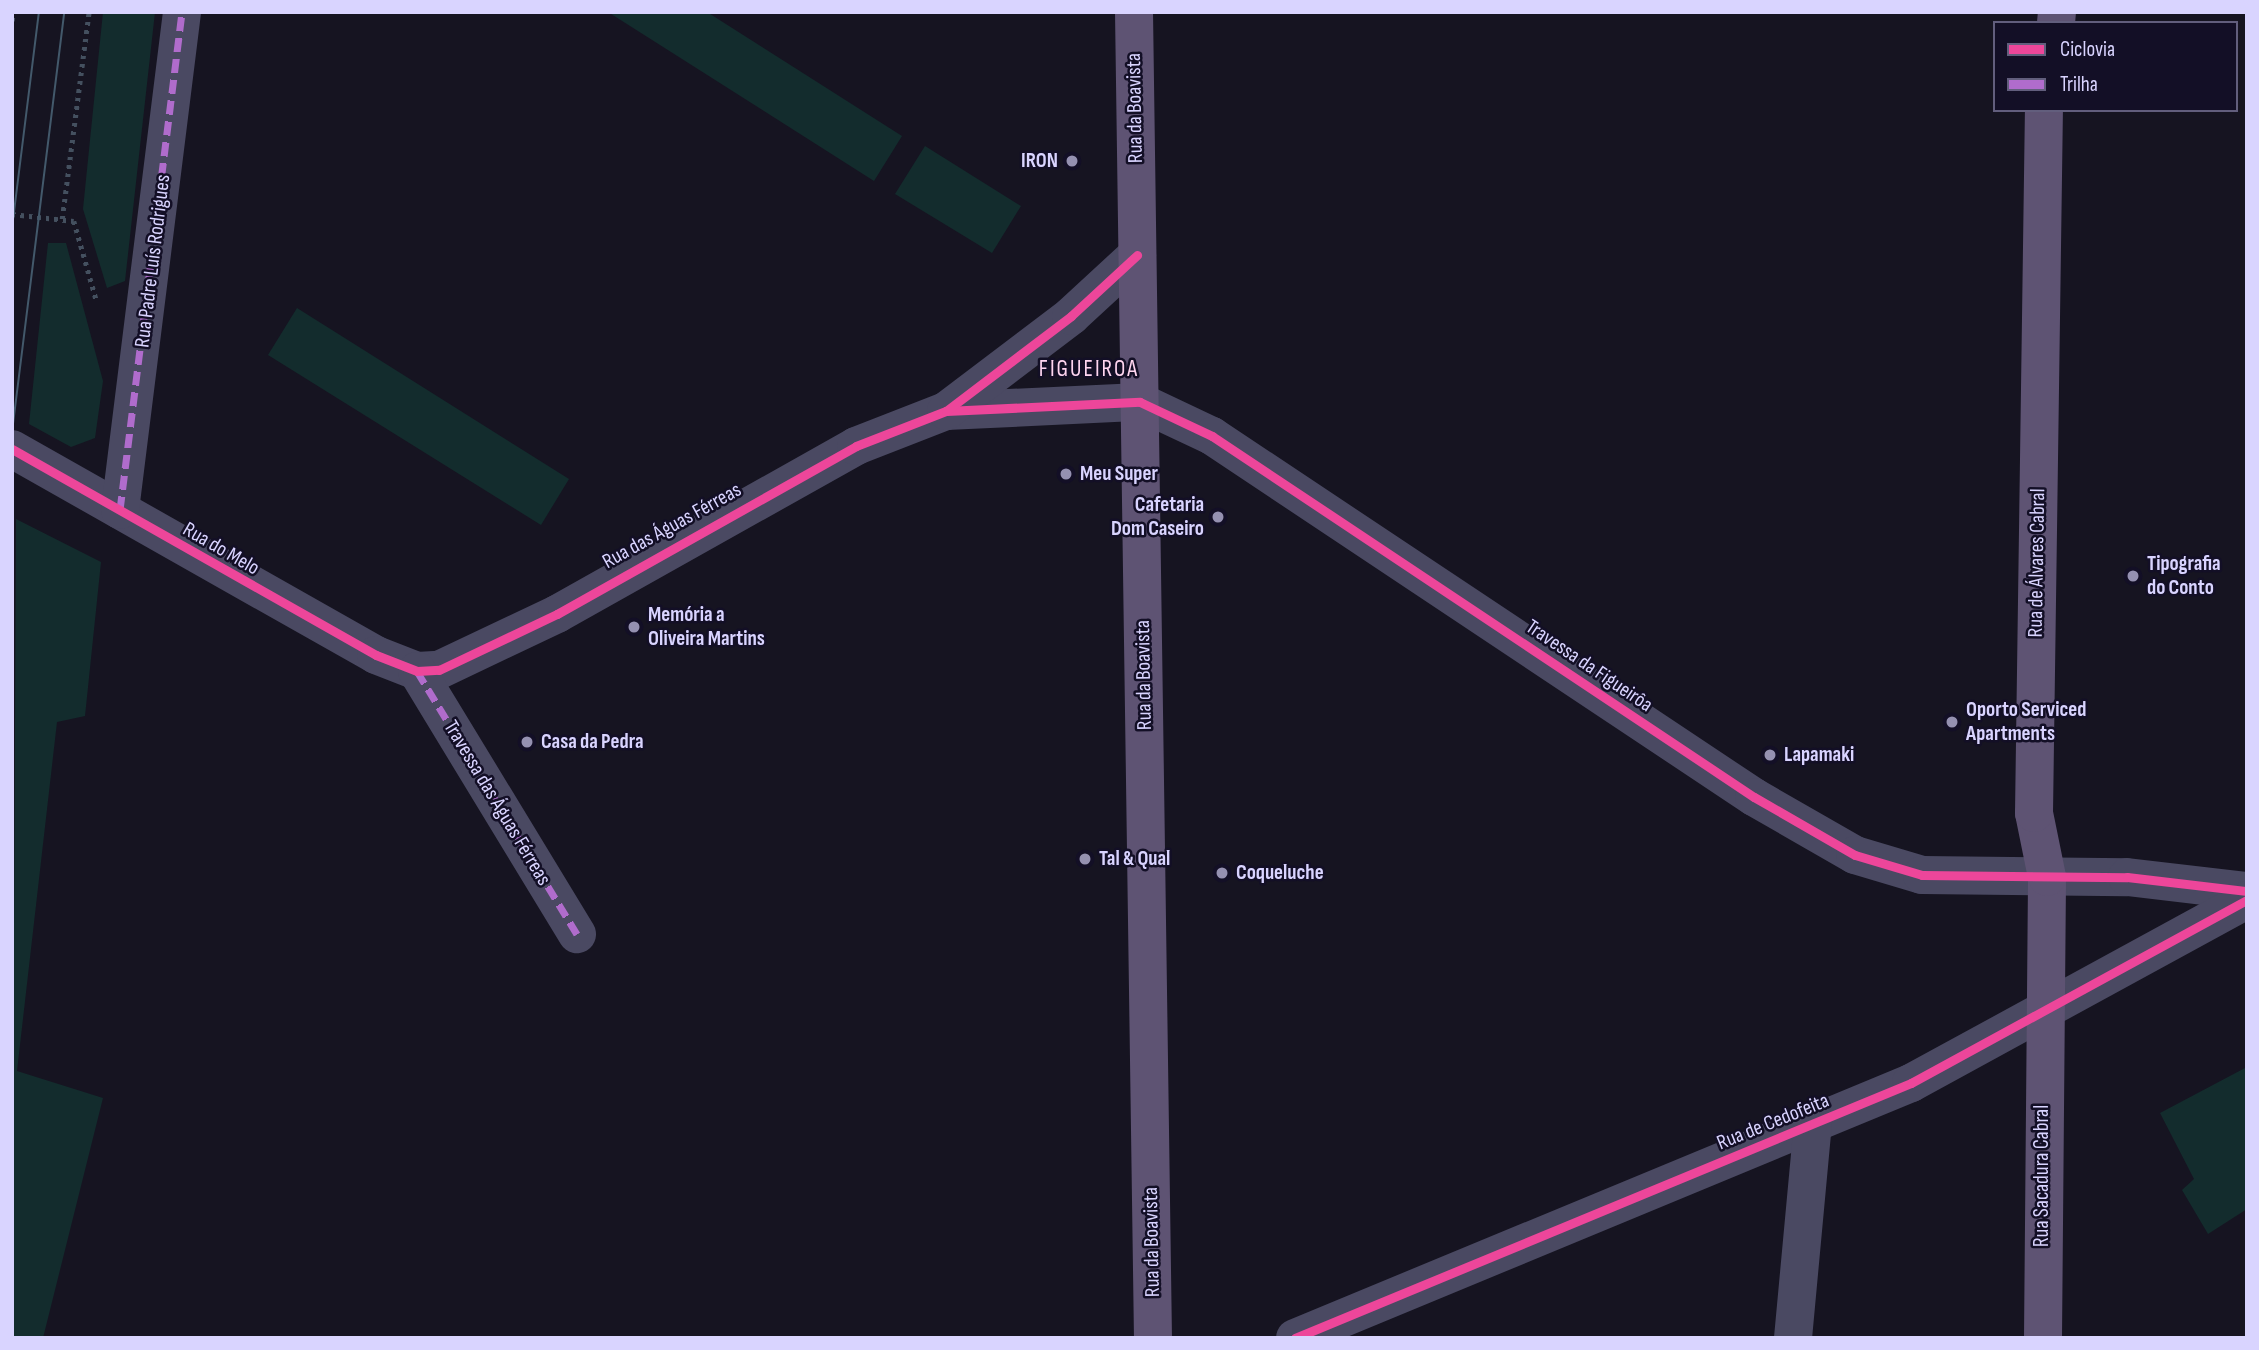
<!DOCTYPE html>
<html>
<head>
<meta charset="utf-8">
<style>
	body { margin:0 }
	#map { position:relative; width:2259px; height:1350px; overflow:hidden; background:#161421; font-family:"Sofia Sans Condensed",sans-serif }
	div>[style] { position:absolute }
	.green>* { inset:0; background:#132c2d }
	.path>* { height:4.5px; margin-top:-2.25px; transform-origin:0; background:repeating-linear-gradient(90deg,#44505f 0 3.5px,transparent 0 8.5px) }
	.minor>* { height:38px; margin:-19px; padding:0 19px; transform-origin:19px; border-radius:19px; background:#4a4962 }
	.major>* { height:38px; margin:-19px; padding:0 19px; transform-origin:19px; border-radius:19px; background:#5e5373 }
	.tram>* { height:2px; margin:-1px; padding:0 1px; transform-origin:1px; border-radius:1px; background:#43596b }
	.quiet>* { height:7px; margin-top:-3.5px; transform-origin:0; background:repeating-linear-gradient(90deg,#b06ccc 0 14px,transparent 0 21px) }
	.cycleway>* { height:9px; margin:-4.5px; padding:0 4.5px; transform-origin:4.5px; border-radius:4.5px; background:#ed469a }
	.dots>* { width:19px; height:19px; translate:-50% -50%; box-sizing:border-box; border:4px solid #130f26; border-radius:50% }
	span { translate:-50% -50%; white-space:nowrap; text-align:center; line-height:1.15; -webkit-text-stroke:5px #130f26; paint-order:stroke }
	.street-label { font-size:21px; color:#d9d4ff }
	.poi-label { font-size:21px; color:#d9d4ff; font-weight:700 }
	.right { translate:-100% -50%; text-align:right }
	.left { translate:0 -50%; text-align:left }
	.neighbourhood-label { font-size:23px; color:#ffd6f0; letter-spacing:2px }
	.frame { position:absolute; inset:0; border:14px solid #d9d4ff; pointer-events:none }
	.legend { position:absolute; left:1993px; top:21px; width:245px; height:91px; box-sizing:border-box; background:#130f26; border:2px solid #625e7d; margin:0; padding:9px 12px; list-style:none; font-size:21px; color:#d9d4ff }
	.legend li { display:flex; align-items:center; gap:14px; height:35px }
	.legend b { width:35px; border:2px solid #625e7d }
</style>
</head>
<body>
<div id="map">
	<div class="green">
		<div style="clip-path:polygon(103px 12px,155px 12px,125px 281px,107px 288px,83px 209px)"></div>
		<div style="clip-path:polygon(608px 12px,707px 12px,902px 136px,874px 181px)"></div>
		<div style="clip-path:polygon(925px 146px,1021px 206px,992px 253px,895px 194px)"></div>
		<div style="clip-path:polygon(48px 243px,66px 243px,103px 381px,95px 438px,71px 447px,29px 424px)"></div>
		<div style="clip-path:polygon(297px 308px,569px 479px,541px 525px,268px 355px)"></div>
		<div style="clip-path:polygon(16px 519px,101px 562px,85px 716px,57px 722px,17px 1071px,103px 1098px,43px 1338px,12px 1338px)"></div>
		<div style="clip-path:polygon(2245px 1068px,2247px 1209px,2208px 1234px,2182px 1190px,2194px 1179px,2160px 1113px)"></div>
	</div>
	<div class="path">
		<div style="left:12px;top:21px;width:9px;rotate:-84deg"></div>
		<div style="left:12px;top:214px;width:62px;rotate:6.4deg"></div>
		<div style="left:74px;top:221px;width:81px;rotate:74.2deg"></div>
		<div style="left:62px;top:219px;width:209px;rotate:-82.6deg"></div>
	</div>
	<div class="minor">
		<div style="left:946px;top:411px;width:194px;rotate:-2.7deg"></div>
		<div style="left:1140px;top:402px;width:80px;rotate:25.3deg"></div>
		<div style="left:1212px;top:436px;width:651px;rotate:33.67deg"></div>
		<div style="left:1754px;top:797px;width:116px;rotate:29.9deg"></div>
		<div style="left:1855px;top:855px;width:70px;rotate:16.6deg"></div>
		<div style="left:1922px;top:875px;width:205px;rotate:0.6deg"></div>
		<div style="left:2127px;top:877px;width:121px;rotate:6.7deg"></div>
		<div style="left:12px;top:449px;width:418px;rotate:29.5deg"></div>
		<div style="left:376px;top:655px;width:44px;rotate:21.3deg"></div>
		<div style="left:417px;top:671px;width:22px;rotate:-3deg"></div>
		<div style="left:439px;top:670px;width:131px;rotate:-25.4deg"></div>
		<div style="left:557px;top:614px;width:343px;rotate:-29.3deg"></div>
		<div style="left:856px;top:446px;width:97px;rotate:-21.3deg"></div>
		<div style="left:946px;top:411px;width:157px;rotate:-37.2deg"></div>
		<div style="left:1071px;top:316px;width:90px;rotate:-42.7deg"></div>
		<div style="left:120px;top:510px;width:502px;rotate:-82.9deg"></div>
		<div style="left:417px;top:671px;width:308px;rotate:58.7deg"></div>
		<div style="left:1295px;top:1338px;width:667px;rotate:-22.49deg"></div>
		<div style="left:1911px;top:1083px;width:383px;rotate:-28.6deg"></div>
		<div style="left:1793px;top:1338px;width:215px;rotate:-84.7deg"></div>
	</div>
	<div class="major">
		<div style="left:1134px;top:12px;width:1326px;rotate:89.18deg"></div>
		<div style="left:2056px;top:23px;width:11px;rotate:-85deg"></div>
		<div style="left:2043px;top:1338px;width:461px;rotate:-89.5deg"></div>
		<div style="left:2047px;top:877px;width:65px;rotate:-101.5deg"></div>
		<div style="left:2034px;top:813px;width:703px;rotate:-89.19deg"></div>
	</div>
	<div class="tram">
		<div style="left:12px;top:228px;width:218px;rotate:-82.9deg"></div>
		<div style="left:12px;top:432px;width:423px;rotate:-82.9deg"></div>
	</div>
	<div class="quiet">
		<div style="left:120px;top:510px;width:502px;rotate:-82.9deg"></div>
		<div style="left:417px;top:671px;width:308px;rotate:58.7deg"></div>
	</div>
	<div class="cycleway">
		<div style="left:946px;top:411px;width:194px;rotate:-2.7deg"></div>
		<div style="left:1140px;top:402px;width:80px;rotate:25.3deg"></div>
		<div style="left:1212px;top:436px;width:651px;rotate:33.67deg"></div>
		<div style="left:1754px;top:797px;width:116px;rotate:29.9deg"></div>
		<div style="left:1855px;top:855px;width:70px;rotate:16.6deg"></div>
		<div style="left:1922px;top:875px;width:205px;rotate:0.6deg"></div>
		<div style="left:2127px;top:877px;width:121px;rotate:6.7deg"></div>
		<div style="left:12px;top:449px;width:418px;rotate:29.5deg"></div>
		<div style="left:376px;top:655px;width:44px;rotate:21.3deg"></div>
		<div style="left:417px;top:671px;width:22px;rotate:-3deg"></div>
		<div style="left:439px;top:670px;width:131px;rotate:-25.4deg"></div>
		<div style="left:557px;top:614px;width:343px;rotate:-29.3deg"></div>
		<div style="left:856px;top:446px;width:97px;rotate:-21.3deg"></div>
		<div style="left:946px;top:411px;width:157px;rotate:-37.2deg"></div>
		<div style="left:1071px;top:316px;width:90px;rotate:-42.7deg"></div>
		<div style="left:1295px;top:1338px;width:667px;rotate:-22.49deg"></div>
		<div style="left:1911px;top:1083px;width:383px;rotate:-28.6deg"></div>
	</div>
	<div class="dots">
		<div style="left:1072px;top:161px;background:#9591b1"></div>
		<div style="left:1066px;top:474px;background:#9591b1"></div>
		<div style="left:1218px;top:517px;background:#9591b1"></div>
		<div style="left:2133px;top:576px;background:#9591b1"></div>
		<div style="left:634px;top:627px;background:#9591b1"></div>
		<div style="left:1952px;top:722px;background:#9591b1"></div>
		<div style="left:527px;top:742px;background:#9591b1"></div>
		<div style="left:1770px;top:755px;background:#9591b1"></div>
		<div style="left:1085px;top:859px;background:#9591b1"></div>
		<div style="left:1222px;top:873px;background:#9591b1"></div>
	</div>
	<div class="street-label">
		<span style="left:1135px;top:108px;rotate:-91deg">Rua da Boavista</span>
		<span style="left:153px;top:261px;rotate:-83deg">Rua Padre Luís Rodrigues</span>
		<span style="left:672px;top:526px;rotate:-29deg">Rua das Águas Férreas</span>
		<span style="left:221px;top:549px;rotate:30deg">Rua do Melo</span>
		<span style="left:2037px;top:563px;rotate:-89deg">Rua de Álvares Cabral</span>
		<span style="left:1589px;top:666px;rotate:34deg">Travessa da Figueirôa</span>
		<span style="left:1144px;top:675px;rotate:-91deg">Rua da Boavista</span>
		<span style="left:497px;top:803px;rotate:59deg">Travessa das Águas Férreas</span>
		<span style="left:1773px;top:1122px;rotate:-22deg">Rua de Cedofeita</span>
		<span style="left:2042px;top:1176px;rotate:-90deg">Rua Sacadura Cabral</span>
		<span style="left:1152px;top:1242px;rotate:-91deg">Rua da Boavista</span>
	</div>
	<div class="poi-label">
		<span class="right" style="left:1058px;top:161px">IRON</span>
		<span class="left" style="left:1080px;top:474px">Meu Super</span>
		<span class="right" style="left:1204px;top:517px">Cafetaria<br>Dom Caseiro</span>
		<span class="left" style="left:2147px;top:576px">Tipografia<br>do Conto</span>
		<span class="left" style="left:648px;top:627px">Memória a<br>Oliveira Martins</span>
		<span class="left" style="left:1966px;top:722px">Oporto Serviced<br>Apartments</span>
		<span class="left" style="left:541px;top:742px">Casa da Pedra</span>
		<span class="left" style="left:1784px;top:755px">Lapamaki</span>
		<span class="left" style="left:1099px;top:859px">Tal &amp; Qual</span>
		<span class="left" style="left:1236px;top:873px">Coqueluche</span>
	</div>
	<div class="neighbourhood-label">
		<span style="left:1089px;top:369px">FIGUEIROA</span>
	</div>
	<div class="frame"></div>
	<ul class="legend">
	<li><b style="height:9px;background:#ed469a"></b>Ciclovia</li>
	<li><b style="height:9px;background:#b06ccc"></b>Trilha</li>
	</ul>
</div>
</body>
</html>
